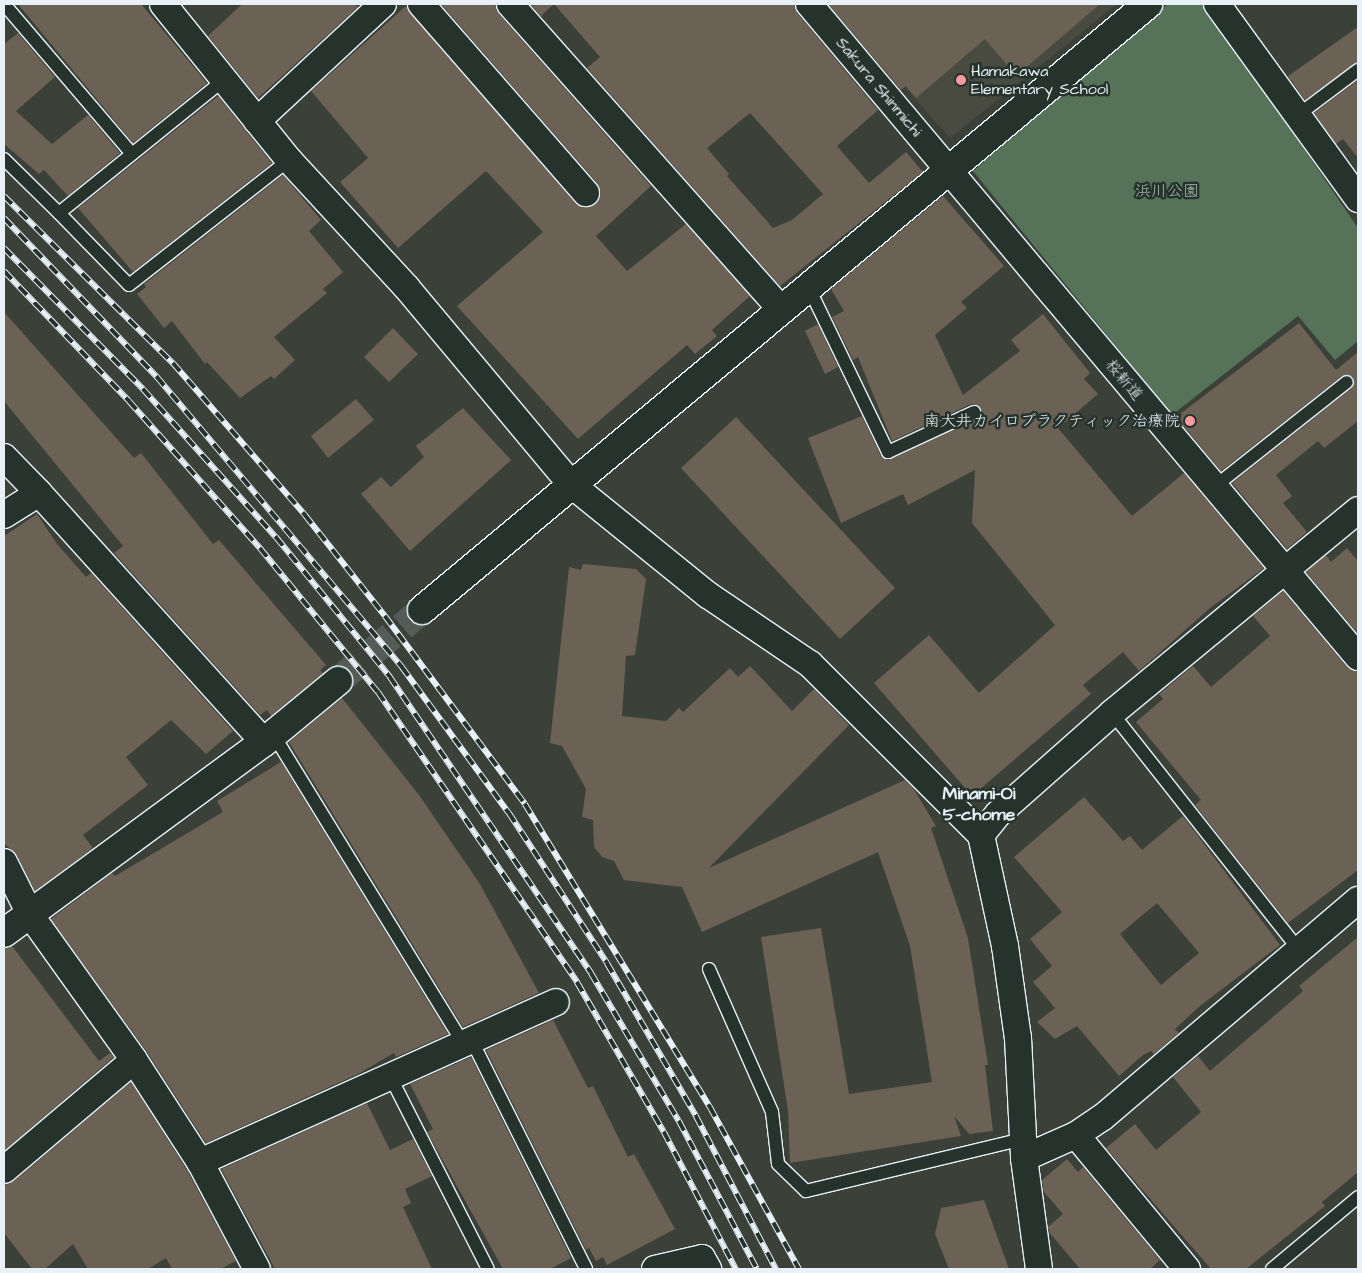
<!DOCTYPE html>
<html>
<head>
<meta charset="utf-8">
<style>
	body { margin:0 }
	#map { position:relative; width:1362px; height:1273px; overflow:hidden; background:#3b4139; font-family:"Architects Daughter","Klee One",sans-serif }
	div>[style] { position:absolute }
	.built>* { inset:0; background:#494b41 }
	.green>* { inset:0; background:#567258 }
	.building>* { inset:0; background:#6b6155 }
	.secondary-tunnel>* { height:28px; margin-top:-14px; transform-origin:0; background:repeating-linear-gradient(90deg,#555b56 0 28px,transparent 0 42px) }
	.roads { filter:drop-shadow(1px 0 #e8f1f8) drop-shadow(-1px 0 #e8f1f8) drop-shadow(0 1px #e8f1f8) drop-shadow(0 -1px #e8f1f8) }
	.lane>* { height:12px; margin:-6px; padding:0 6px; transform-origin:6px; border-radius:6px; background:#26332d }
	.street>* { height:26px; margin:-13px; padding:0 13px; transform-origin:13px; border-radius:13px; background:#26332d }
	.secondary>* { height:28px; margin:-14px; padding:0 14px; transform-origin:14px; border-radius:14px; background:#26332d }
	.rail>* { height:5.5px; margin-top:-2.75px; transform-origin:0; background:repeating-linear-gradient(90deg,#26332d 0 11px,#e8f1f8 0 22px); box-sizing:border-box; border-block:1px solid #e8f1f8 }
	.dots>* { width:14px; height:14px; translate:-50% -50%; box-sizing:border-box; border:2px solid #26332d; border-radius:50% }
	span { translate:-50% -50%; white-space:nowrap; text-align:center; line-height:1.15; -webkit-text-stroke:5px #26332d; paint-order:stroke }
	.poi-label { font-size:16px; color:#e8f1f8 }
	.left { translate:0 -50%; text-align:left }
	.right { translate:-100% -50%; text-align:right }
	.street-label { font-size:16px; color:#e8f1f8 }
	.park-label { font-size:16px; color:#aebeb8 }
	.neighbourhood-label { font-size:18px; color:#e8f1f8; font-weight:700 }
	.frame { position:absolute; inset:0; border:5px solid #e8f1f8; pointer-events:none }
</style>
</head>
<body>
<div id="map">
	<div class="built">
		<div style="clip-path:polygon(831px 4px,1117px 4px,950px 138px)"></div>
	</div>
	<div class="green">
		<div style="clip-path:polygon(1168px 4px,1205px 4px,1358px 228px,1358px 341px,1335px 360px,1298px 316px,1172px 415px,973px 171px)"></div>
	</div>
	<div class="building">
		<div style="clip-path:polygon(18px 4px,141px 4px,207px 83px,133px 143px)"></div>
		<div style="clip-path:polygon(242px 4px,354px 4px,358px 7px,258px 98px,208px 36px)"></div>
		<div style="clip-path:polygon(441px 4px,495px 4px,499px 14px,651px 186px,596px 236px,627px 271px,686px 224px,750px 296px,712px 330px,717px 336px,695px 354px,687px 345px,578px 439px,457px 306px,543px 232px,486px 171px,398px 248px,340px 182px,368px 158px,311px 91px,406px 6px,575px 203px,582px 207px,595px 205px,600px 197px,597px 183px)"></div>
		<div style="clip-path:polygon(evenodd,530px 4px,794px 4px,798px 14px,878px 110px,837px 146px,869px 183px,906px 152px,923px 172px,780px 286px,587px 68px,600px 57px,554px 4px,541px 16px,530px 4px,750px 113px,823px 194px,792px 220px,773px 228px,727px 176px,729px 174px,707px 148px,750px 113px)"></div>
		<div style="clip-path:polygon(828px 4px,1100px 4px,1016px 76px,985px 39px,916px 98px,906px 86px,901px 90px)"></div>
		<div style="clip-path:polygon(1358px 27px,1358px 62px,1305px 100px,1288px 76px)"></div>
		<div style="clip-path:polygon(18px 33px,55px 77px,16px 111px,52px 144px,88px 115px,120px 153px,68px 196px,44px 170px,39px 174px,4px 144px,4px 44px)"></div>
		<div style="clip-path:polygon(1358px 80px,1358px 158px,1343px 139px,1336px 144px,1314px 113px)"></div>
		<div style="clip-path:polygon(218px 96px,272px 163px,133px 272px,78px 208px)"></div>
		<div style="clip-path:polygon(283px 175px,321px 220px,309px 231px,343px 272px,323px 289px,327px 293px,274px 337px,295px 360px,274px 379px,271px 376px,240px 398px,207px 362px,205px 364px,172px 321px,164px 328px,137px 294px,146px 287px,144px 284px)"></div>
		<div style="clip-path:polygon(943px 196px,1004px 266px,961px 302px,967px 308px,935px 335px,963px 395px,1020px 351px,1011px 340px,1043px 314px,1090px 373px,1084px 379px,1098px 394px,1058px 428px,1132px 516px,1184px 473px,1264px 568px,1210px 608px,1139px 671px,1123px 652px,1083px 685px,1091px 694px,972px 796px,874px 683px,929px 635px,979px 693px,1055px 625px,972px 523px,975px 470px,908px 505px,903px 494px,841px 523px,808px 438px,862px 416px,881px 456px,888px 460px,981px 416px,979px 406px,971px 404px,892px 441px,858px 357px,853px 360px,832px 317px,844px 311px,831px 289px)"></div>
		<div style="clip-path:polygon(4px 312px,134px 458px,141px 453px,213px 544px,219px 540px,326px 665px,320px 670px,323px 673px,271px 716px,267px 710px,260px 715px,114px 553px,123px 546px,4px 401px)"></div>
		<div style="clip-path:polygon(1299px 323px,1336px 370px,1358px 352px,1358px 421px,1324px 448px,1318px 441px,1276px 475px,1292px 496px,1283px 503px,1307px 532px,1287px 549px,1232px 483px,1352px 388px,1353px 377px,1342px 376px,1221px 471px,1176px 417px)"></div>
		<div style="clip-path:polygon(818px 324px,838px 367px,825px 374px,805px 331px)"></div>
		<div style="clip-path:polygon(393px 328px,418px 354px,389px 382px,364px 357px)"></div>
		<div style="clip-path:polygon(356px 399px,374px 420px,328px 458px,311px 436px)"></div>
		<div style="clip-path:polygon(463px 408px,511px 460px,410px 551px,361px 494px,381px 477px,391px 487px,424px 457px,416px 446px)"></div>
		<div style="clip-path:polygon(736px 417px,895px 588px,840px 639px,681px 468px)"></div>
		<div style="clip-path:polygon(37px 514px,57px 544px,86px 577px,91px 573px,233px 731px,206px 754px,171px 720px,126px 757px,148px 785px,83px 835px,93px 848px,35px 891px,17px 855px,4px 843px,4px 536px)"></div>
		<div style="clip-path:polygon(1347px 548px,1358px 561px,1358px 634px,1306px 572px,1326px 555px,1331px 562px)"></div>
		<div style="clip-path:polygon(583px 564px,636px 569px,646px 579px,635px 655px,626px 656px,622px 716px,666px 721px,679px 708px,683px 712px,730px 668px,738px 677px,750px 666px,792px 711px,814px 689px,849px 725px,709px 868px,905px 780px,913px 788px,936px 826px,931px 828px,968px 938px,988px 1065px,985px 1065px,993px 1131px,969px 1134px,954px 1116px,961px 1136px,790px 1163px,788px 1111px,761px 937px,821px 928px,849px 1094px,932px 1082px,910px 946px,878px 852px,702px 932px,682px 887px,624px 880px,614px 861px,602px 857px,594px 847px,593px 820px,582px 817px,586px 789px,562px 746px,550px 743px,569px 567px,581px 570px)"></div>
		<div style="clip-path:polygon(1283px 591px,1347px 667px,1358px 672px,1358px 870px,1288px 923px,1195px 805px,1201px 800px,1136px 722px,1163px 699px,1159px 694px,1193px 666px,1211px 687px,1270px 636px,1253px 616px)"></div>
		<div style="clip-path:polygon(342px 698px,419px 795px,480px 884px,539px 993px,463px 1027px,289px 742px)"></div>
		<div style="clip-path:polygon(281px 762px,448px 1034px,396px 1057px,394px 1053px,358px 1074px,206px 1143px,147px 1052px,51px 919px,112px 873px,115px 876px,223px 812px,217px 801px)"></div>
		<div style="clip-path:polygon(evenodd,1084px 797px,1123px 841px,1130px 836px,1142px 850px,1183px 816px,1280px 945px,1200px 1006px,1175px 1029px,1179px 1033px,1154px 1054px,1151px 1051px,1143px 1055px,1119px 1076px,1077px 1026px,1055px 1039px,1037px 1022px,1055px 1008px,1033px 982px,1052px 966px,1030px 939px,1062px 912px,1014px 857px,1084px 797px,1157px 903px,1199px 953px,1161px 985px,1120px 934px,1157px 903px)"></div>
		<div style="clip-path:polygon(1358px 937px,1358px 1172px,1322px 1202px,1325px 1206px,1246px 1269px,1211px 1269px,1106px 1148px,1135px 1124px,1156px 1150px,1201px 1112px,1173px 1077px,1198px 1056px,1210px 1071px,1303px 991px,1299px 986px)"></div>
		<div style="clip-path:polygon(12px 946px,99px 1061px,110px 1053px,114px 1057px,4px 1151px,4px 948px)"></div>
		<div style="clip-path:polygon(553px 1020px,588px 1088px,593px 1086px,628px 1157px,634px 1154px,675px 1229px,607px 1265px,603px 1257px,596px 1261px,589px 1248px,586px 1250px,486px 1050px)"></div>
		<div style="clip-path:polygon(471px 1057px,571px 1258px,550px 1269px,503px 1269px,427px 1132px,433px 1129px,410px 1084px)"></div>
		<div style="clip-path:polygon(131px 1082px,187px 1170px,236px 1261px,220px 1269px,172px 1269px,166px 1258px,148px 1269px,88px 1269px,73px 1244px,45px 1269px,32px 1269px,4px 1233px,4px 1185px,14px 1181px)"></div>
		<div style="clip-path:polygon(367px 1103px,390px 1150px,413px 1139px,432px 1176px,405px 1189px,411px 1203px,403px 1207px,432px 1269px,275px 1269px,221px 1169px)"></div>
		<div style="clip-path:polygon(1067px 1159px,1078px 1172px,1083px 1167px,1160px 1260px,1150px 1269px,1080px 1269px,1049px 1232px,1048px 1227px,1063px 1214px,1044px 1192px,1042px 1180px)"></div>
		<div style="clip-path:polygon(984px 1200px,1009px 1269px,949px 1269px,935px 1234px,941px 1208px)"></div>
	</div>
	<div class="secondary-tunnel">
		<div style="left:338px;top:681px;width:110px;rotate:-40.2deg"></div>
	</div>
	<div class="roads">
		<div class="lane">
			<div style="left:4px;top:4px;width:197px;rotate:49.5deg"></div>
			<div style="left:1298px;top:115px;width:75px;rotate:-36.9deg"></div>
			<div style="left:4px;top:159px;width:77px;rotate:44.5deg"></div>
			<div style="left:59px;top:213px;width:212px;rotate:-38.9deg"></div>
			<div style="left:59px;top:213px;width:100px;rotate:45.8deg"></div>
			<div style="left:129px;top:285px;width:203px;rotate:-38deg"></div>
			<div style="left:809px;top:288px;width:182px;rotate:64.3deg"></div>
			<div style="left:888px;top:452px;width:95px;rotate:-24.9deg"></div>
			<div style="left:1214px;top:487px;width:169px;rotate:-38.3deg"></div>
			<div style="left:1112px;top:713px;width:302px;rotate:51.7deg"></div>
			<div style="left:273px;top:734px;width:363px;rotate:58.4deg"></div>
			<div style="left:709px;top:969px;width:156px;rotate:66.2deg"></div>
			<div style="left:772px;top:1112px;width:52px;rotate:83.4deg"></div>
			<div style="left:778px;top:1164px;width:39px;rotate:44deg"></div>
			<div style="left:806px;top:1191px;width:223px;rotate:-13.5deg"></div>
			<div style="left:471px;top:1039px;width:257px;rotate:63.4deg"></div>
			<div style="left:390px;top:1076px;width:216px;rotate:63.1deg"></div>
			<div style="left:1272px;top:1269px;width:112px;rotate:-39.9deg"></div>
		</div>
		<div class="street">
			<div style="left:163px;top:4px;width:201px;rotate:51.1deg"></div>
			<div style="left:289px;top:160px;width:174px;rotate:47.3deg"></div>
			<div style="left:407px;top:288px;width:257px;rotate:50.1deg"></div>
			<div style="left:572px;top:485px;width:175px;rotate:39deg"></div>
			<div style="left:708px;top:595px;width:123px;rotate:34.1deg"></div>
			<div style="left:810px;top:664px;width:242px;rotate:45deg"></div>
			<div style="left:981px;top:835px;width:114px;rotate:77.8deg"></div>
			<div style="left:1005px;top:946px;width:93px;rotate:82deg"></div>
			<div style="left:1018px;top:1038px;width:120px;rotate:87.1deg"></div>
			<div style="left:1024px;top:1158px;width:112px;rotate:82.3deg"></div>
			<div style="left:421px;top:4px;width:251px;rotate:48.9deg"></div>
			<div style="left:510px;top:4px;width:409px;rotate:48.4deg"></div>
			<div style="left:809px;top:4px;width:853px;rotate:49.95deg"></div>
			<div style="left:1217px;top:4px;width:241px;rotate:54.1deg"></div>
			<div style="left:257px;top:121px;width:172px;rotate:-42.9deg"></div>
			<div style="left:4px;top:457px;width:50px;rotate:45.8deg"></div>
			<div style="left:4px;top:515px;width:41px;rotate:-32.2deg"></div>
			<div style="left:39px;top:493px;width:336px;rotate:47.9deg"></div>
			<div style="left:981px;top:835px;width:27px;rotate:-51deg"></div>
			<div style="left:998px;top:814px;width:152px;rotate:-41.5deg"></div>
			<div style="left:1112px;top:713px;width:319px;rotate:-39.5deg"></div>
			<div style="left:4px;top:862px;width:60px;rotate:63.4deg"></div>
			<div style="left:31px;top:916px;width:177px;rotate:54.4deg"></div>
			<div style="left:134px;top:1060px;width:121px;rotate:57.1deg"></div>
			<div style="left:200px;top:1162px;width:121px;rotate:62deg"></div>
			<div style="left:1076px;top:1135px;width:174px;rotate:50.4deg"></div>
			<div style="left:1024px;top:1158px;width:57px;rotate:-23.9deg"></div>
			<div style="left:1076px;top:1135px;width:32px;rotate:-34deg"></div>
			<div style="left:1103px;top:1117px;width:335px;rotate:-40.4deg"></div>
			<div style="left:200px;top:1162px;width:390px;rotate:-24.2deg"></div>
			<div style="left:4px;top:1170px;width:170px;rotate:-40.2deg"></div>
			<div style="left:655px;top:1269px;width:48px;rotate:-13.2deg"></div>
			<div style="left:702px;top:1258px;width:13px;rotate:61deg"></div>
		</div>
		<div class="secondary">
			<div style="left:422px;top:610px;width:946px;rotate:-39.85deg"></div>
			<div style="left:4px;top:933px;width:323px;rotate:-36.3deg"></div>
			<div style="left:264px;top:742px;width:96px;rotate:-39.5deg"></div>
		</div>
	</div>
	<div class="rail">
		<div style="left:4px;top:196px;width:238px;rotate:44.7deg"></div>
		<div style="left:173px;top:363px;width:201px;rotate:49deg"></div>
		<div style="left:305px;top:515px;width:129px;rotate:51.6deg"></div>
		<div style="left:385px;top:616px;width:234px;rotate:53.3deg"></div>
		<div style="left:525px;top:804px;width:355px;rotate:58.6deg"></div>
		<div style="left:710px;top:1107px;width:185px;rotate:61.2deg"></div>
		<div style="left:4px;top:218px;width:221px;rotate:46.1deg"></div>
		<div style="left:157px;top:377px;width:380px;rotate:49.8deg"></div>
		<div style="left:402px;top:667px;width:181px;rotate:53.8deg"></div>
		<div style="left:509px;top:813px;width:179px;rotate:56.8deg"></div>
		<div style="left:607px;top:963px;width:177px;rotate:59.8deg"></div>
		<div style="left:696px;top:1116px;width:173px;rotate:62.4deg"></div>
		<div style="left:4px;top:248px;width:198px;rotate:45.4deg"></div>
		<div style="left:143px;top:389px;width:199px;rotate:48.1deg"></div>
		<div style="left:276px;top:537px;width:181px;rotate:50.8deg"></div>
		<div style="left:390px;top:677px;width:358px;rotate:55.8deg"></div>
		<div style="left:591px;top:973px;width:172px;rotate:59.3deg"></div>
		<div style="left:679px;top:1121px;width:167px;rotate:62.2deg"></div>
		<div style="left:4px;top:271px;width:180px;rotate:46.1deg"></div>
		<div style="left:129px;top:401px;width:197px;rotate:48.3deg"></div>
		<div style="left:260px;top:548px;width:186px;rotate:50.7deg"></div>
		<div style="left:378px;top:692px;width:352px;rotate:55.5deg"></div>
		<div style="left:577px;top:982px;width:173px;rotate:59.9deg"></div>
		<div style="left:664px;top:1132px;width:155px;rotate:62.3deg"></div>
	</div>
	<div class="dots">
		<div style="left:961px;top:80px;background:#ff9aa2"></div>
		<div style="left:1190px;top:421px;background:#ff9aa2"></div>
	</div>
	<div class="poi-label">
		<span class="left" style="left:971px;top:80px">Hamakawa<br>Elementary School</span>
		<span class="right" style="left:1180px;top:421px">南大井カイロプラクティック治療院</span>
	</div>
	<div class="street-label">
		<span style="left:879px;top:87px;rotate:50deg">Sakura Shinmichi</span>
		<span style="left:1124px;top:380px;rotate:50deg">桜新道</span>
	</div>
	<div class="park-label">
		<span style="left:1167px;top:191px">浜川公園</span>
	</div>
	<div class="neighbourhood-label">
		<span style="left:979px;top:805px">Minami-Oi<br>5-chome</span>
	</div>
	<div class="frame"></div>
</div>
</body>
</html>
